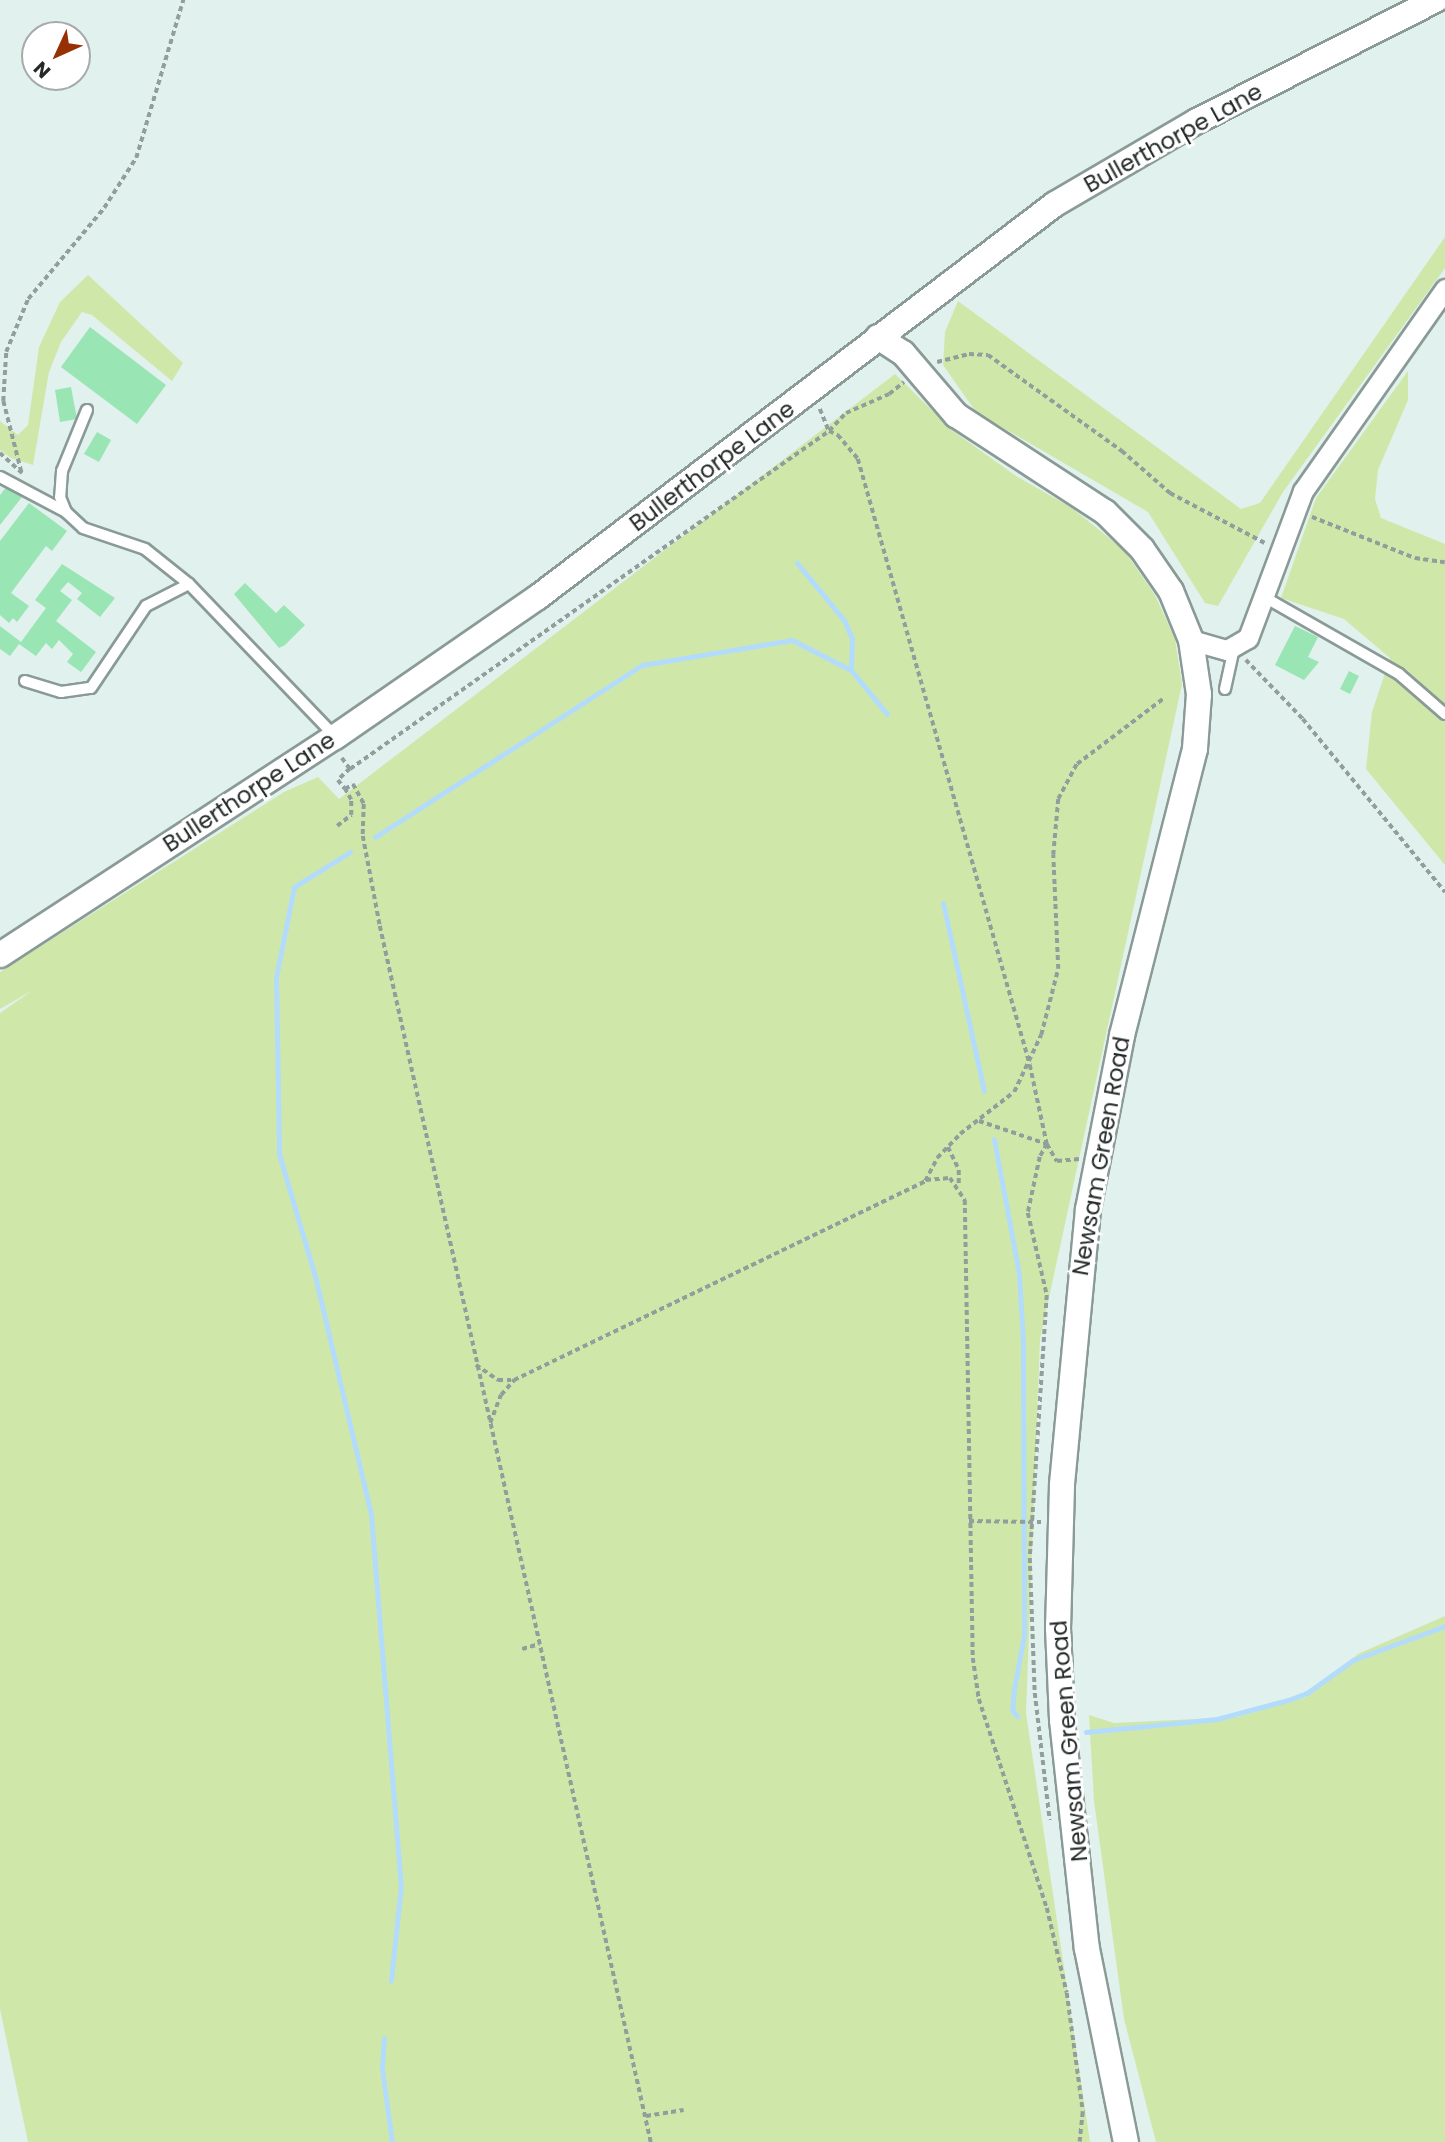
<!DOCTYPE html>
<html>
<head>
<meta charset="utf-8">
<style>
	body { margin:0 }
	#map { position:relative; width:1445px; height:2142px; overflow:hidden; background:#e0f1ee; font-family:Poppins,sans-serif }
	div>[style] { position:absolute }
	.green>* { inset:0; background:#cfe8aa }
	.stream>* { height:5px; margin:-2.5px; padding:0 2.5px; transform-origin:2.5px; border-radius:2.5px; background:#b3dbfb }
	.building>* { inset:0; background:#99e5b4 }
	.path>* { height:3.5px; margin-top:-1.75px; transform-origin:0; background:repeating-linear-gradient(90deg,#919e9b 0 5px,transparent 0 8.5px) }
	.roads { filter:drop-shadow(2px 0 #899a97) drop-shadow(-2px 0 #899a97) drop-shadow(0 2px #899a97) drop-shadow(0 -2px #899a97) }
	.service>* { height:10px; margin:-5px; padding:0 5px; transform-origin:5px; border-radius:5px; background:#fff }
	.minor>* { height:19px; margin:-9.5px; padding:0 9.5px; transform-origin:9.5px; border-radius:9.5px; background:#fff }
	.tertiary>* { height:24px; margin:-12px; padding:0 12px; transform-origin:12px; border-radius:12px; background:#fff }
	span { translate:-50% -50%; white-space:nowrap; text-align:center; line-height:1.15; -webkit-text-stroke:6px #fff; paint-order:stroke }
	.street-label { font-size:23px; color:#242a29 }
	.north { position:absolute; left:21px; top:21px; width:70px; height:70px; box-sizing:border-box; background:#fff; border:2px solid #a7aaa9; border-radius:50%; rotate:225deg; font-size:19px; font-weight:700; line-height:28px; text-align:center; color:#242a29 }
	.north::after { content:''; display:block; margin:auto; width:24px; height:32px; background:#963106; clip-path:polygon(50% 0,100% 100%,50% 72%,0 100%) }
</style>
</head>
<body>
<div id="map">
	<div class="green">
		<div style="clip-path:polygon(1445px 237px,1445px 268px,1283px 492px,1218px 606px,1205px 603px,1148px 512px,976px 412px,943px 365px,945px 332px,958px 301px,1241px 509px,1260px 503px)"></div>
		<div style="clip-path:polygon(88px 275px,183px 363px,172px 381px,92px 315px,82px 312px,61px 342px,49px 372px,33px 465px,11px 458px,0 450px,0 421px,18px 435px,28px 425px,39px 347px,60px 302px)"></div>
		<div style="clip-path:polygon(1408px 371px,1408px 400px,1378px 470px,1375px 499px,1381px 518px,1445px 544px,1445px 865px,1366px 769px,1372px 712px,1390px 658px,1344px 619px,1281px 598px,1316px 498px)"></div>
		<div style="clip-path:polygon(895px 374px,953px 431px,1016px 476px,1072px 508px,1124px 550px,1155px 595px,1175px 639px,1182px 684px,1040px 1339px,1026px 1713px,1090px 2142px,28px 2142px,0 2009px,0 1013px,33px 990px,0 1009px,0 972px,284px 792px,318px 777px,339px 799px)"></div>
		<div style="clip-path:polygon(1445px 1616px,1445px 2142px,1156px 2142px,1124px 2019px,1094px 1801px,1089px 1715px,1114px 1723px,1237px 1717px,1307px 1697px,1358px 1654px)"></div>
	</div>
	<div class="stream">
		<div style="left:797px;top:563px;width:74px;rotate:50.5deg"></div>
		<div style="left:844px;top:620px;width:21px;rotate:67deg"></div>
		<div style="left:852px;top:639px;width:31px;rotate:92deg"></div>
		<div style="left:375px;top:837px;width:318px;rotate:-32.8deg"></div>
		<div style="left:642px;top:665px;width:152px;rotate:-9.5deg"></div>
		<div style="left:792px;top:640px;width:66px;rotate:27deg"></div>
		<div style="left:851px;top:670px;width:57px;rotate:50.7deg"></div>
		<div style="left:350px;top:852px;width:66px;rotate:148deg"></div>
		<div style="left:294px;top:887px;width:92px;rotate:101.3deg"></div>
		<div style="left:276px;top:977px;width:177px;rotate:89deg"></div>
		<div style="left:279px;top:1154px;width:131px;rotate:73.6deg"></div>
		<div style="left:316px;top:1280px;width:241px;rotate:76.8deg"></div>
		<div style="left:371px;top:1515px;width:372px;rotate:85.4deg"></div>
		<div style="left:401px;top:1886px;width:95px;rotate:96.1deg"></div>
		<div style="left:943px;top:903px;width:192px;rotate:77.7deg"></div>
		<div style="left:994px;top:1139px;width:137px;rotate:79.5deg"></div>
		<div style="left:1019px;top:1274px;width:70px;rotate:86.7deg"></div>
		<div style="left:1023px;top:1344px;width:291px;rotate:89.8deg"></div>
		<div style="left:1024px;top:1635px;width:55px;rotate:100.5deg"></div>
		<div style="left:1014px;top:1689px;width:21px;rotate:95deg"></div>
		<div style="left:1012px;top:1710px;width:8px;rotate:50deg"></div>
		<div style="left:1086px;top:1732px;width:132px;rotate:-5.7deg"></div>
		<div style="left:1217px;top:1719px;width:73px;rotate:-15deg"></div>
		<div style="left:1288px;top:1700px;width:20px;rotate:-20deg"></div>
		<div style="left:1307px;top:1693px;width:57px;rotate:-35.7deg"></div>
		<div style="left:1353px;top:1660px;width:98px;rotate:-20.3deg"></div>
		<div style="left:384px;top:2038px;width:31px;rotate:94deg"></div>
		<div style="left:382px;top:2069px;width:74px;rotate:82.2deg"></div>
	</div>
	<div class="building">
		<div style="clip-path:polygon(90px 327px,166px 385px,137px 424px,61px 367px)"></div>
		<div style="clip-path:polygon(71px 387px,77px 419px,60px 422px,55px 390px)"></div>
		<div style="clip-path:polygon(97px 432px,111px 440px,99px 462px,84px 454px)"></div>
		<div style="clip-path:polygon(7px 486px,22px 497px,0 525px,0 495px)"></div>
		<div style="clip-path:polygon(29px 503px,67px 531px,52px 551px,46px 546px,11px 593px,29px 606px,17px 622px,13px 618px,9px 623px,0 615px,0 541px)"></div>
		<div style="clip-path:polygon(62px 564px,115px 598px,100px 617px,77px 599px,82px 593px,68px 582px,60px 591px,72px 600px,56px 621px,96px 652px,81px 672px,67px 662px,73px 654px,59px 640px,52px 649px,46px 643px,36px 656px,19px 644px,10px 656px,0 649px,0 626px,21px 642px,46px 608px,35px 600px)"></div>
		<div style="clip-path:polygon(245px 583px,276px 613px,284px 605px,305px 625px,285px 645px,279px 648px,234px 594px)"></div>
		<div style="clip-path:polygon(1295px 626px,1318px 637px,1308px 657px,1319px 662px,1304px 680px,1275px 665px)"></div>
		<div style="clip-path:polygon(1349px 671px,1359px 676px,1350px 694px,1340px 689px)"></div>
	</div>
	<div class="path">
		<div style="left:937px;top:362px;width:33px;rotate:-14deg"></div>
		<div style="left:969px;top:354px;width:19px;rotate:3deg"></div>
		<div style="left:988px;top:355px;width:165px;rotate:35.6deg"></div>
		<div style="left:1122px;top:451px;width:64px;rotate:41.2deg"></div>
		<div style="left:1170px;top:493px;width:107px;rotate:27.8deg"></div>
		<div style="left:820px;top:409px;width:24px;rotate:68deg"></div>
		<div style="left:829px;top:431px;width:25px;rotate:-47deg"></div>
		<div style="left:846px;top:413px;width:47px;rotate:-23.8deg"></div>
		<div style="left:889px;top:394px;width:19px;rotate:-39deg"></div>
		<div style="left:0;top:453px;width:30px;rotate:42deg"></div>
		<div style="left:21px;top:472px;width:73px;rotate:-104.2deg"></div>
		<div style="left:3px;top:401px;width:49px;rotate:-86.5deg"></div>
		<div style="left:6px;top:352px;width:57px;rotate:-67.5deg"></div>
		<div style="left:28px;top:299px;width:119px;rotate:-50.1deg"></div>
		<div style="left:104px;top:208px;width:59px;rotate:-57.4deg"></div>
		<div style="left:136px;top:158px;width:165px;rotate:-73.4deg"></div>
		<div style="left:1312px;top:517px;width:111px;rotate:21.7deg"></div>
		<div style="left:1415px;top:558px;width:30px;rotate:8deg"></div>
		<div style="left:1246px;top:660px;width:82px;rotate:46deg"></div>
		<div style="left:1303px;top:719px;width:224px;rotate:50.6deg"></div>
		<div style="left:342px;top:758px;width:14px;rotate:54deg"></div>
		<div style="left:350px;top:769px;width:16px;rotate:137deg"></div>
		<div style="left:338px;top:780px;width:11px;rotate:52deg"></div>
		<div style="left:345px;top:789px;width:9px;rotate:-32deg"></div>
		<div style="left:353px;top:784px;width:23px;rotate:61deg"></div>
		<div style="left:364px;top:804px;width:32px;rotate:92deg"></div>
		<div style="left:363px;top:836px;width:92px;rotate:79.3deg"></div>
		<div style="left:380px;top:926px;width:1246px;rotate:77.44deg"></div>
		<div style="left:350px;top:769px;width:586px;rotate:-35.21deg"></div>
		<div style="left:829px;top:431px;width:10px;rotate:24deg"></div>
		<div style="left:838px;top:435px;width:31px;rotate:50deg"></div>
		<div style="left:858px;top:459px;width:630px;rotate:74.15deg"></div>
		<div style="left:1030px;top:1065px;width:81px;rotate:77.9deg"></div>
		<div style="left:1047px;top:1144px;width:15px;rotate:118deg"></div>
		<div style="left:1040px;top:1157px;width:57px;rotate:102.1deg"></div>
		<div style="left:1028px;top:1213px;width:84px;rotate:77deg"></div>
		<div style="left:1047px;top:1295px;width:264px;rotate:93.7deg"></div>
		<div style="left:1030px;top:1558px;width:135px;rotate:87.9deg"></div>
		<div style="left:1035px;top:1693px;width:128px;rotate:83.3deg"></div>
		<div style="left:337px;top:826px;width:18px;rotate:-38deg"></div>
		<div style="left:351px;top:815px;width:15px;rotate:-90deg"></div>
		<div style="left:351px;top:800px;width:13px;rotate:-119deg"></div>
		<div style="left:979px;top:1121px;width:72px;rotate:18.7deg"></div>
		<div style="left:1047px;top:1144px;width:20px;rotate:60deg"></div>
		<div style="left:1057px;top:1161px;width:22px;rotate:-5deg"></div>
		<div style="left:948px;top:1147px;width:25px;rotate:64deg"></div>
		<div style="left:959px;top:1170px;width:16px;rotate:90deg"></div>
		<div style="left:926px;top:1180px;width:24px;rotate:-5deg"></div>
		<div style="left:950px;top:1178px;width:27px;rotate:56deg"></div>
		<div style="left:965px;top:1200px;width:458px;rotate:89deg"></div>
		<div style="left:973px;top:1658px;width:41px;rotate:81.7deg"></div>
		<div style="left:979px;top:1699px;width:220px;rotate:72deg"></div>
		<div style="left:1047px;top:1908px;width:87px;rotate:76.8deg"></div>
		<div style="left:1067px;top:1993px;width:120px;rotate:82.3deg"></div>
		<div style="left:1083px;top:2112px;width:30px;rotate:96deg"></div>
		<div style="left:476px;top:1365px;width:27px;rotate:34deg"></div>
		<div style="left:498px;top:1380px;width:16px"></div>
		<div style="left:490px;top:1423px;width:30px;rotate:-69deg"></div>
		<div style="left:501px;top:1395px;width:20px;rotate:-49deg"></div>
		<div style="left:514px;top:1380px;width:457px;rotate:-25.8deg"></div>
		<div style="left:925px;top:1181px;width:26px;rotate:-62deg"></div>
		<div style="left:937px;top:1158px;width:33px;rotate:-46deg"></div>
		<div style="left:960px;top:1134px;width:68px;rotate:-37.9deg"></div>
		<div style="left:1014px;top:1092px;width:63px;rotate:-64.7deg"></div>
		<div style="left:1041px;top:1035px;width:68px;rotate:-75.6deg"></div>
		<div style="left:1058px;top:969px;width:114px;rotate:-92.5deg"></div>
		<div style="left:1053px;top:855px;width:56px;rotate:-84.9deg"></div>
		<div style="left:1058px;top:799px;width:40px;rotate:-62deg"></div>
		<div style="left:1077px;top:764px;width:109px;rotate:-37.2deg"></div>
		<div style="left:969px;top:1521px;width:72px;rotate:0.8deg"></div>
		<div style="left:522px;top:1649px;width:18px;rotate:-16deg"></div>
		<div style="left:646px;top:2116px;width:38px;rotate:-9deg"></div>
	</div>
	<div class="roads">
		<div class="service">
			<div style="left:87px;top:410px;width:66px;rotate:112.3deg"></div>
			<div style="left:62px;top:471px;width:26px;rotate:94deg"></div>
			<div style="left:60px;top:497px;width:16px;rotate:68deg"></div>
			<div style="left:66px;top:512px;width:23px;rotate:43deg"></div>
			<div style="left:83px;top:528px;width:65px;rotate:18.7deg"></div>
			<div style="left:145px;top:549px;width:56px;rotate:38.5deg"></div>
			<div style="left:189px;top:584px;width:211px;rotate:46.2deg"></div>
			<div style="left:0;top:477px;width:75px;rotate:27.9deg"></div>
			<div style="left:1266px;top:598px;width:153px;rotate:29.7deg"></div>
			<div style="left:1399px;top:674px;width:61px;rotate:41deg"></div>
			<div style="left:25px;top:681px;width:38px;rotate:17deg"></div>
			<div style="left:61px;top:692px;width:30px;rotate:-8deg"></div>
			<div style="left:91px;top:688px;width:99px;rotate:-56.1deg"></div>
			<div style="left:146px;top:606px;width:48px;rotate:-27.1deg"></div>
			<div style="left:1225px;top:689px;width:42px;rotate:-77.6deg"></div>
		</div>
		<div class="minor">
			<div style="left:1191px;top:640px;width:37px;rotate:16deg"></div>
			<div style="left:1227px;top:650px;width:24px;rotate:-30deg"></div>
			<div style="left:1248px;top:638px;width:157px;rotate:-69.5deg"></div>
			<div style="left:1303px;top:491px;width:247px;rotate:-54.9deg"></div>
		</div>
		<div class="tertiary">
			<div style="left:878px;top:337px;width:30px;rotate:33deg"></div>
			<div style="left:903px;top:353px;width:82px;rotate:49.5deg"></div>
			<div style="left:956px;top:415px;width:178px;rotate:33.1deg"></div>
			<div style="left:1105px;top:512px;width:52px;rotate:45deg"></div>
			<div style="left:1142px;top:549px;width:51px;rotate:55.4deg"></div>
			<div style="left:1171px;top:591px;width:53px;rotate:67.8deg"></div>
			<div style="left:1191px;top:640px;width:55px;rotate:81.6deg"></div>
			<div style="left:1199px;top:694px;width:55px;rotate:94.2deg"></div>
			<div style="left:1195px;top:749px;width:296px;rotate:104.3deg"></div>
			<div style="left:1122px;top:1036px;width:176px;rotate:101.1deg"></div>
			<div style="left:1088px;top:1209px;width:278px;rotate:95.4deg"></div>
			<div style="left:1062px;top:1486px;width:142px;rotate:91.6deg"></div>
			<div style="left:1058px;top:1628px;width:92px;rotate:87.5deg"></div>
			<div style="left:1062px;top:1720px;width:230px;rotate:83.8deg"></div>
			<div style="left:1087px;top:1949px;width:197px;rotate:78.6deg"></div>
			<div style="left:0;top:955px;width:400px;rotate:-33.1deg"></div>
			<div style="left:335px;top:737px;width:247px;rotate:-34.6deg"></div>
			<div style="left:538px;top:597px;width:649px;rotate:-37.24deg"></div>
			<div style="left:1055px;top:204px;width:164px;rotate:-30.3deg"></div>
			<div style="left:1197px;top:121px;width:268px;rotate:-26.9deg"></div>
		</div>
	</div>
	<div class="street-label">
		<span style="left:1173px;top:138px;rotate:-29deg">Bullerthorpe Lane</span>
		<span style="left:712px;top:466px;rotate:-37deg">Bullerthorpe Lane</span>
		<span style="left:249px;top:792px;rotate:-33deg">Bullerthorpe Lane</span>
		<span style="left:1101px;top:1156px;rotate:-80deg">Newsam Green Road</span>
		<span style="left:1069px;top:1741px;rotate:-95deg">Newsam Green Road</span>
	</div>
	<div class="north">N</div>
</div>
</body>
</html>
